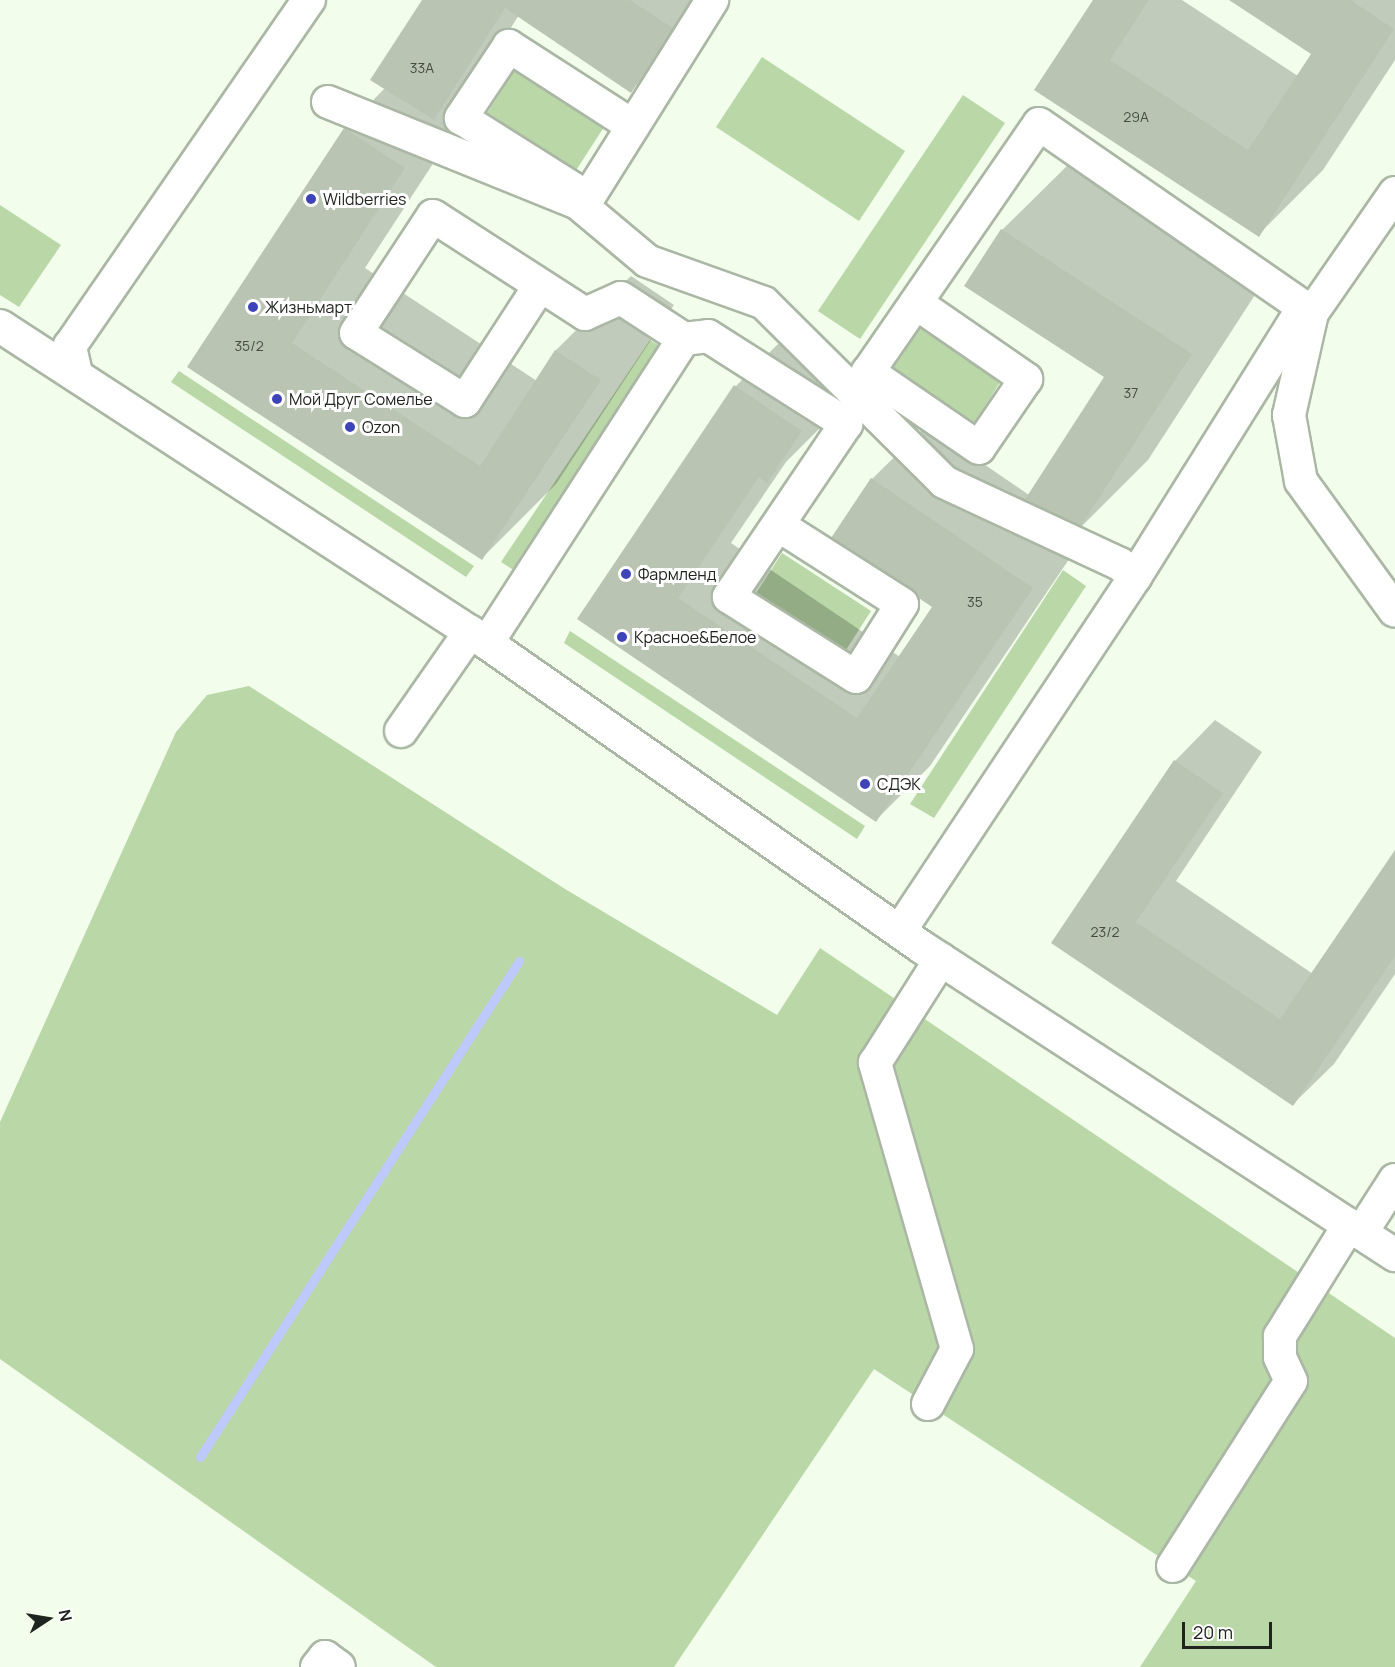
<!DOCTYPE html>
<html>
<head>
<meta charset="utf-8">
<style>
	body { margin:0 }
	#map { position:relative; width:1395px; height:1667px; overflow:hidden; background:#f2feeb; font-family:Manrope,sans-serif }
	div>[style] { position:absolute }
	.green>* { inset:0; background:#b9d7a7 }
	.shadow>* { inset:0; background:#0003 }
	.stream>* { height:9px; margin:-4.5px; padding:0 4.5px; transform-origin:4.5px; border-radius:4.5px; background:#bec9fe }
	.building>* { inset:0; background:#b9c5b2 }
	.roads { filter:drop-shadow(2px 0 #abb7a5) drop-shadow(-2px 0 #abb7a5) drop-shadow(0 2px #abb7a5) drop-shadow(0 -2px #abb7a5) }
	.minor>* { height:32px; margin:-16px; padding:0 16px; transform-origin:16px; border-radius:16px; background:#fff }
	.dots>* { width:16px; height:16px; translate:-50% -50%; box-sizing:border-box; border:3px solid #fff; border-radius:50% }
	span { translate:-50% -50%; white-space:nowrap; text-align:center; line-height:1.15; -webkit-text-stroke:6px #fff; paint-order:stroke }
	.number-label { font-size:14px; color:#464c43 }
	.number-label span { -webkit-text-stroke-width:0 }
	.poi-label { font-size:16px; color:#20241e }
	.left { translate:0 -50%; text-align:left }
	.north { position:absolute; left:18px; top:1589px; width:60px; height:60px; -webkit-text-stroke:4px #fff; paint-order:stroke; rotate:78deg; font-size:16px; font-weight:700; line-height:24px; text-align:center; color:#20241e }
	.north::after { content:''; display:block; margin:auto; width:21px; height:27px; background:#20241e; clip-path:polygon(50% 0,100% 100%,50% 72%,0 100%) }
	.scale { position:absolute; left:1182px; top:1622px; width:90px; height:27px; box-sizing:border-box; border:3px solid #20241e; border-top:0; padding-left:8px; font-size:18px; line-height:21px; white-space:nowrap; color:#20241e; -webkit-text-stroke:4px #fff; paint-order:stroke }
</style>
</head>
<body>
<div id="map">
	<div class="green">
		<div style="clip-path:polygon(762px 57px,905px 151px,859px 221px,716px 127px)"></div>
		<div style="clip-path:polygon(515px 69px,604px 127px,575px 172px,486px 115px)"></div>
		<div style="clip-path:polygon(963px 95px,1005px 123px,860px 339px,818px 311px)"></div>
		<div style="clip-path:polygon(0 205px,61px 245px,19px 307px,0 295px)"></div>
		<div style="clip-path:polygon(917px 324px,1002px 379px,974px 424px,888px 369px)"></div>
		<div style="clip-path:polygon(650px 340px,665px 349px,518px 573px,501px 562px)"></div>
		<div style="clip-path:polygon(179px 371px,474px 566px,466px 577px,171px 382px)"></div>
		<div style="clip-path:polygon(782px 553px,871px 611px,842px 656px,753px 598px)"></div>
		<div style="clip-path:polygon(1063px 570px,1086px 586px,934px 818px,910px 804px)"></div>
		<div style="clip-path:polygon(570px 631px,865px 826px,857px 839px,564px 643px)"></div>
		<div style="clip-path:polygon(249px 686px,565px 889px,777px 1015px,820px 948px,1395px 1338px,1395px 1667px,1140px 1667px,1196px 1581px,874px 1369px,674px 1667px,436px 1667px,0 1359px,0 1122px,176px 732px,207px 695px)"></div>
	</div>
	<div class="shadow">
		<div style="clip-path:polygon(424px 0,709px 0,685px 37px,630px 91px,519px 15px,488px 64px,479px 93px,365px 268px,537px 381px,556px 350px,631px 276px,674px 305px,556px 484px,482px 558px,189px 367px,345px 129px,385px 88px)"></div>
		<div style="clip-path:polygon(1094px 0,1182px 0,1298px 76px,1313px 53px,1231px 0,1395px 0,1395px 60px,1323px 170px,1258px 235px,1036px 90px)"></div>
		<div style="clip-path:polygon(1075px 158px,1264px 281px,1148px 460px,1079px 529px,1086px 534px,930px 766px,876px 820px,579px 618px,736px 386px,790px 332px,855px 376px,821px 427px,786px 462px,731px 543px,900px 657px,934px 606px,872px 479px,927px 425px,1029px 495px,1106px 376px,1002px 230px)"></div>
		<div style="clip-path:polygon(1215px 720px,1262px 752px,1176px 881px,1313px 974px,1395px 853px,1395px 974px,1334px 1064px,1293px 1104px,1053px 942px,1175px 761px)"></div>
	</div>
	<div class="stream">
		<div style="left:200px;top:1457px;width:590px;rotate:-57.25deg"></div>
	</div>
	<div class="building">
		<div style="clip-path:polygon(422px 0,630px 0,673px 28px,631px 93px,505px 8px,434px 120px,370px 80px)"></div>
		<div style="clip-path:polygon(1093px 0,1149px 0,1110px 60px,1248px 150px,1311px 54px,1229px 0,1351px 0,1394px 29px,1259px 237px,1034px 90px)"></div>
		<div style="clip-path:polygon(344px 128px,405px 168px,292px 343px,480px 466px,555px 350px,601px 380px,482px 560px,187px 367px)"></div>
		<div style="clip-path:polygon(1001px 229px,1192px 354px,1075px 535px,1024px 501px,1104px 377px,964px 286px)"></div>
		<div style="clip-path:polygon(734px 385px,802px 431px,767px 483px,759px 477px,678px 598px,857px 718px,932px 607px,831px 538px,871px 478px,1033px 588px,876px 822px,577px 619px)"></div>
		<div style="clip-path:polygon(1174px 760px,1223px 793px,1136px 922px,1280px 1019px,1395px 850px,1395px 956px,1293px 1106px,1051px 943px)"></div>
	</div>
	<div class="roads">
		<div class="minor">
			<div style="left:328px;top:102px;width:270px;rotate:22deg"></div>
			<div style="left:578px;top:203px;width:90px;rotate:40deg"></div>
			<div style="left:647px;top:261px;width:124px;rotate:19.7deg"></div>
			<div style="left:764px;top:303px;width:254px;rotate:44.8deg"></div>
			<div style="left:944px;top:482px;width:194px;rotate:25deg"></div>
			<div style="left:1120px;top:564px;width:20px;rotate:41deg"></div>
			<div style="left:633px;top:126px;width:148px;rotate:-147.2deg"></div>
			<div style="left:509px;top:46px;width:87px;rotate:123.7deg"></div>
			<div style="left:461px;top:118px;width:150px;rotate:32.2deg"></div>
			<div style="left:588px;top:198px;width:234px;rotate:-57.9deg"></div>
			<div style="left:539px;top:287px;width:136px;rotate:123deg"></div>
			<div style="left:465px;top:401px;width:128px;rotate:-148deg"></div>
			<div style="left:356px;top:333px;width:140px;rotate:-56.7deg"></div>
			<div style="left:433px;top:216px;width:181px;rotate:32.8deg"></div>
			<div style="left:585px;top:314px;width:39px;rotate:-24deg"></div>
			<div style="left:621px;top:298px;width:75px;rotate:33.1deg"></div>
			<div style="left:916px;top:303px;width:134px;rotate:34.6deg"></div>
			<div style="left:1026px;top:379px;width:83px;rotate:124.3deg"></div>
			<div style="left:979px;top:448px;width:135px;rotate:-145.6deg"></div>
			<div style="left:868px;top:372px;width:301px;rotate:-55.4deg"></div>
			<div style="left:1039px;top:124px;width:332px;rotate:34.7deg"></div>
			<div style="left:1312px;top:313px;width:146px;rotate:-55.3deg"></div>
			<div style="left:1312px;top:313px;width:105px;rotate:102.7deg"></div>
			<div style="left:1289px;top:415px;width:67px;rotate:79.7deg"></div>
			<div style="left:1301px;top:481px;width:160px;rotate:54.1deg"></div>
			<div style="left:0;top:326px;width:581px;rotate:33.06deg"></div>
			<div style="left:487px;top:643px;width:528px;rotate:34.98deg"></div>
			<div style="left:920px;top:946px;width:567px;rotate:33.05deg"></div>
			<div style="left:76px;top:373px;width:28px;rotate:-103deg"></div>
			<div style="left:70px;top:346px;width:421px;rotate:-55.4deg"></div>
			<div style="left:487px;top:643px;width:362px;rotate:-57.1deg"></div>
			<div style="left:684px;top:339px;width:24px;rotate:-7deg"></div>
			<div style="left:708px;top:336px;width:164px;rotate:32.5deg"></div>
			<div style="left:846px;top:424px;width:209px;rotate:124.1deg"></div>
			<div style="left:729px;top:597px;width:150px;rotate:32.2deg"></div>
			<div style="left:856px;top:677px;width:86px;rotate:-57.8deg"></div>
			<div style="left:902px;top:604px;width:147px;rotate:-147.5deg"></div>
			<div style="left:401px;top:731px;width:121px;rotate:-55.1deg"></div>
			<div style="left:901px;top:929px;width:423px;rotate:-56.4deg"></div>
			<div style="left:1135px;top:577px;width:319px;rotate:-58deg"></div>
			<div style="left:1361px;top:1233px;width:63px;rotate:-57.3deg"></div>
			<div style="left:928px;top:1404px;width:62px;rotate:-62.2deg"></div>
			<div style="left:957px;top:1349px;width:298px;rotate:-106deg"></div>
			<div style="left:875px;top:1063px;width:123px;rotate:-57.6deg"></div>
			<div style="left:1173px;top:1566px;width:219px;rotate:-57.5deg"></div>
			<div style="left:1291px;top:1381px;width:26px;rotate:-115deg"></div>
			<div style="left:1280px;top:1357px;width:21px;rotate:-90deg"></div>
			<div style="left:1280px;top:1336px;width:131px;rotate:-58.1deg"></div>
			<div style="left:317px;top:1667px;width:13px;rotate:-51deg"></div>
			<div style="left:325px;top:1657px;width:17px;rotate:36deg"></div>
		</div>
	</div>
	<div class="dots">
		<div style="left:311px;top:199px;background:#3f43b8"></div>
		<div style="left:253px;top:307px;background:#3f43b8"></div>
		<div style="left:277px;top:399px;background:#3f43b8"></div>
		<div style="left:350px;top:427px;background:#3f43b8"></div>
		<div style="left:626px;top:574px;background:#3f43b8"></div>
		<div style="left:622px;top:637px;background:#3f43b8"></div>
		<div style="left:865px;top:784px;background:#3f43b8"></div>
	</div>
	<div class="number-label">
		<span style="left:422px;top:68px">33А</span>
		<span style="left:1136px;top:117px">29А</span>
		<span style="left:249px;top:346px">35/2</span>
		<span style="left:1131px;top:393px">37</span>
		<span style="left:975px;top:602px">35</span>
		<span style="left:1105px;top:932px">23/2</span>
	</div>
	<div class="poi-label">
		<span class="left" style="left:323px;top:199px">Wildberries</span>
		<span class="left" style="left:265px;top:307px">Жизньмарт</span>
		<span class="left" style="left:289px;top:399px">Мой Друг Сомелье</span>
		<span class="left" style="left:362px;top:427px">Ozon</span>
		<span class="left" style="left:638px;top:574px">Фармленд</span>
		<span class="left" style="left:634px;top:637px">Красное&amp;Белое</span>
		<span class="left" style="left:877px;top:784px">СДЭК</span>
	</div>
	<div class="north">N</div>
	<div class="scale">20 m</div>
</div>
</body>
</html>
